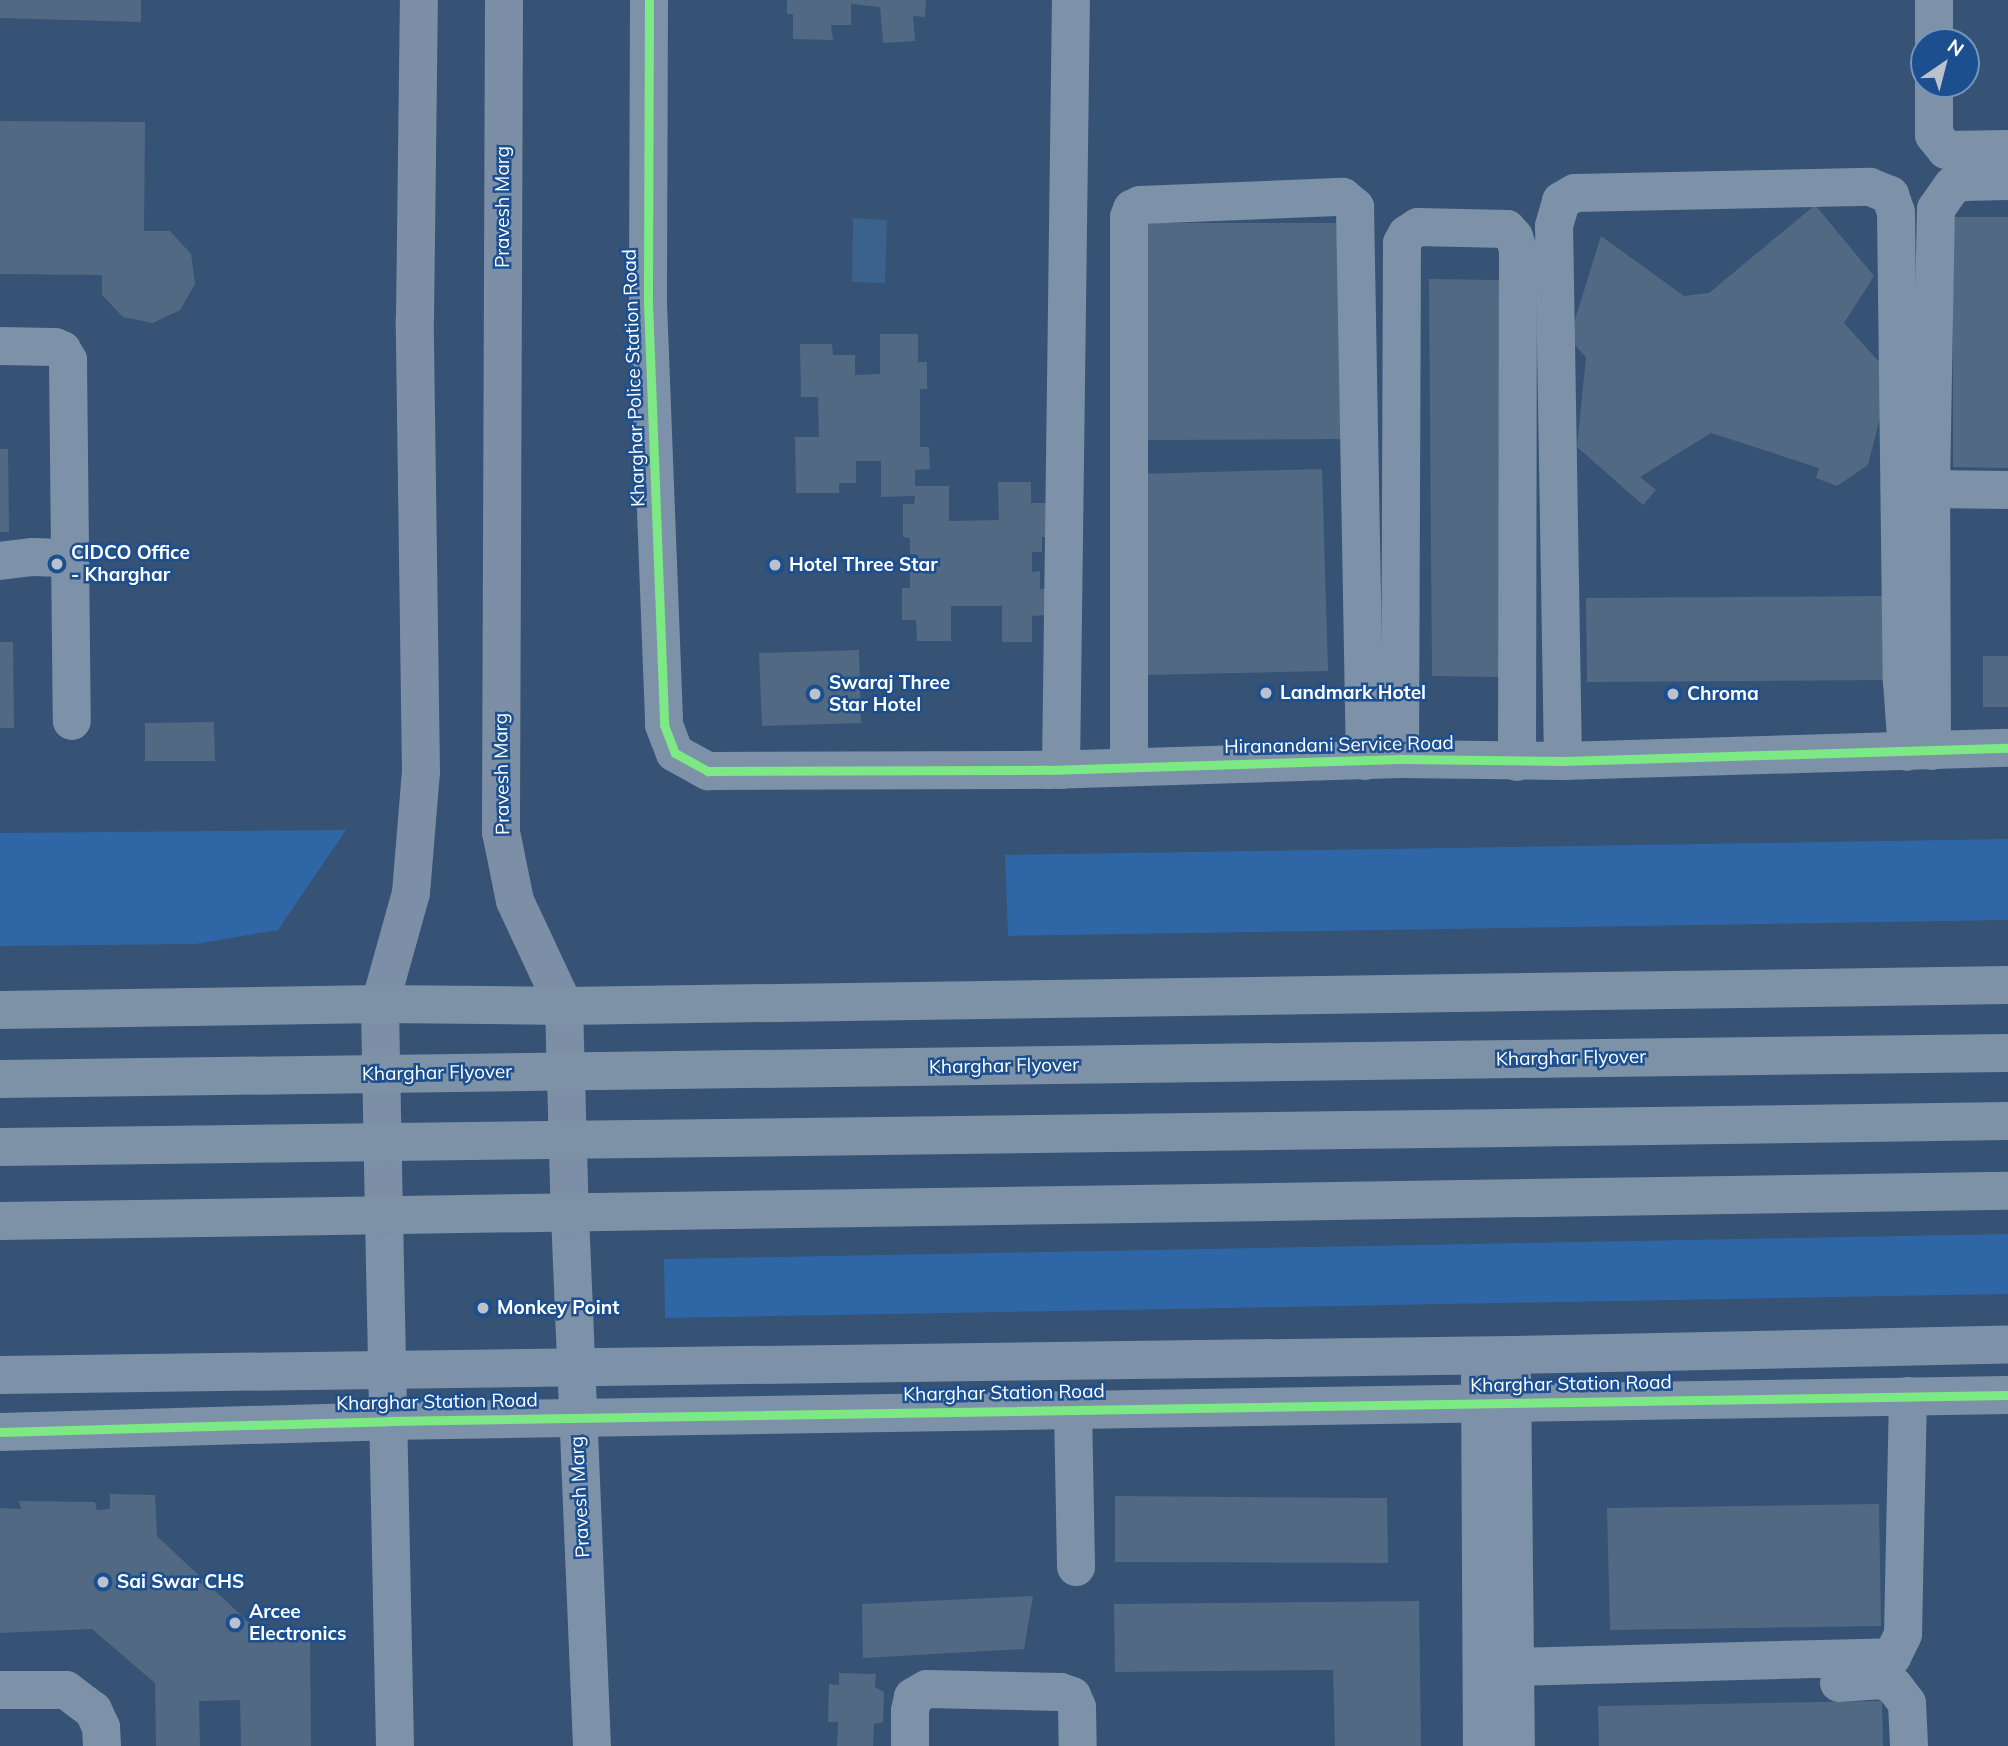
<!DOCTYPE html>
<html>
<head>
<meta charset="utf-8">
<style>
	body { margin:0 }
	#map { position:relative; width:2008px; height:1746px; overflow:hidden; background:#365274; font-family:Mulish,sans-serif }
	div>[style] { position:absolute }
	.green>* { inset:0; background:#2f66a5 }
	.water>* { inset:0; background:#3b618d }
	.building>* { inset:0; background:#526984 }
	.minor>* { height:38px; margin:-19px; padding:0 19px; transform-origin:19px; border-radius:19px; background:#7d92a8 }
	.major>* { height:38px; margin:-19px; padding:0 19px; transform-origin:19px; border-radius:19px; background:#7d8ea7 }
	.highway>* { height:38px; margin:-19px; padding:0 19px; transform-origin:19px; border-radius:19px; background:#7e92a7 }
	.highway-bridge>* { height:38px; margin:-19px; padding:0 19px; transform-origin:19px; border-radius:19px; background:#7e92a7 }
	.cycleway>* { height:9px; margin:-4.5px; padding:0 4.5px; transform-origin:4.5px; border-radius:4.5px; background:#7ce984 }
	.dots>* { width:19px; height:19px; translate:-50% -50%; box-sizing:border-box; border:4px solid #1b4f8f; border-radius:50% }
	span { translate:-50% -50%; white-space:nowrap; text-align:center; line-height:1.15; -webkit-text-stroke:5px #1b4f8f; paint-order:stroke }
	.street-label { font-size:19px; color:#fff }
	.poi-label { font-size:19px; color:#fff; font-weight:700 }
	.left { translate:0 -50%; text-align:left }
	.north { position:absolute; left:1910px; top:28px; width:70px; height:70px; box-sizing:border-box; background:#1b4f8f; border:2px solid #7695bc; border-radius:50%; rotate:35deg; font-size:19px; font-weight:700; line-height:28px; text-align:center; color:#fff }
	.north::after { content:''; display:block; margin:auto; width:24px; height:32px; background:#b9c2ce; clip-path:polygon(50% 0,100% 100%,50% 72%,0 100%) }
</style>
</head>
<body>
<div id="map">
	<div class="green">
		<div style="clip-path:polygon(346px 830px,278px 930px,195px 944px,0 946px,0 833px)"></div>
		<div style="clip-path:polygon(2008px 839px,2008px 920px,1008px 936px,1005px 855px)"></div>
		<div style="clip-path:polygon(2008px 1234px,2008px 1294px,665px 1318px,664px 1259px)"></div>
	</div>
	<div class="water">
		<div style="clip-path:polygon(853px 218px,887px 220px,885px 283px,852px 282px)"></div>
	</div>
	<div class="building">
		<div style="clip-path:polygon(0 0,141px 0,141px 22px,0 18px)"></div>
		<div style="clip-path:polygon(787px 0,926px 0,925px 17px,913px 16px,915px 41px,883px 43px,880px 7px,851px 4px,851px 25px,831px 25px,833px 40px,793px 39px,793px 14px,787px 14px)"></div>
		<div style="clip-path:polygon(0 121px,145px 122px,144px 231px,170px 231px,191px 254px,195px 284px,180px 310px,153px 323px,123px 317px,102px 295px,102px 275px,0 274px)"></div>
		<div style="clip-path:polygon(1815px 205px,1874px 276px,1844px 323px,1891px 375px,1868px 465px,1837px 486px,1816px 478px,1819px 468px,1711px 433px,1640px 477px,1656px 490px,1643px 505px,1577px 447px,1586px 357px,1569px 339px,1601px 236px,1684px 296px,1709px 293px)"></div>
		<div style="clip-path:polygon(1953px 217px,2008px 217px,2008px 468px,1953px 467px)"></div>
		<div style="clip-path:polygon(1144px 223px,1347px 223px,1349px 439px,1146px 440px)"></div>
		<div style="clip-path:polygon(1429px 279px,1499px 280px,1502px 677px,1432px 676px)"></div>
		<div style="clip-path:polygon(880px 334px,918px 334px,918px 362px,927px 362px,927px 389px,920px 389px,920px 447px,929px 447px,930px 469px,915px 470px,915px 486px,949px 486px,949px 521px,999px 520px,998px 482px,1031px 482px,1031px 503px,1049px 503px,1049px 537px,1042px 537px,1042px 552px,1032px 552px,1032px 572px,1040px 571px,1040px 589px,1048px 589px,1048px 615px,1032px 616px,1032px 642px,1002px 642px,1002px 606px,951px 606px,951px 641px,917px 641px,916px 620px,902px 620px,902px 588px,910px 588px,910px 572px,916px 572px,916px 554px,910px 554px,910px 538px,903px 537px,903px 504px,914px 504px,915px 496px,881px 497px,881px 461px,856px 461px,856px 483px,839px 483px,839px 493px,796px 493px,795px 437px,819px 437px,818px 397px,801px 397px,800px 344px,832px 344px,833px 355px,855px 355px,855px 375px,880px 374px)"></div>
		<div style="clip-path:polygon(0 449px,8px 449px,9px 532px,0 532px)"></div>
		<div style="clip-path:polygon(1322px 469px,1328px 671px,1144px 675px,1138px 474px)"></div>
		<div style="clip-path:polygon(1888px 596px,1889px 680px,1587px 682px,1586px 598px)"></div>
		<div style="clip-path:polygon(0 642px,13px 642px,14px 728px,0 728px)"></div>
		<div style="clip-path:polygon(859px 650px,861px 723px,762px 726px,759px 653px)"></div>
		<div style="clip-path:polygon(1983px 656px,2008px 656px,2008px 707px,1983px 707px)"></div>
		<div style="clip-path:polygon(214px 722px,215px 761px,145px 761px,145px 723px)"></div>
		<div style="clip-path:polygon(110px 1494px,155px 1495px,157px 1536px,259px 1632px,310px 1633px,311px 1746px,241px 1746px,240px 1700px,199px 1701px,200px 1746px,156px 1746px,155px 1683px,92px 1629px,0 1633px,0 1508px,21px 1509px,19px 1501px,95px 1502px,97px 1510px,110px 1509px)"></div>
		<div style="clip-path:polygon(1115px 1496px,1387px 1498px,1388px 1563px,1115px 1562px)"></div>
		<div style="clip-path:polygon(1879px 1504px,1881px 1626px,1610px 1630px,1607px 1508px)"></div>
		<div style="clip-path:polygon(1033px 1596px,1024px 1649px,863px 1658px,862px 1604px)"></div>
		<div style="clip-path:polygon(1419px 1601px,1421px 1746px,1335px 1746px,1333px 1670px,1115px 1672px,1114px 1604px)"></div>
		<div style="clip-path:polygon(839px 1673px,876px 1674px,875px 1687px,884px 1692px,883px 1722px,874px 1724px,873px 1746px,837px 1746px,838px 1722px,828px 1722px,829px 1684px,839px 1685px)"></div>
		<div style="clip-path:polygon(1882px 1701px,1883px 1746px,1599px 1746px,1598px 1706px)"></div>
	</div>
	<div class="minor">
		<div style="left:649px;top:0;width:303px;rotate:90.2deg"></div>
		<div style="left:648px;top:303px;width:422px;rotate:87.8deg"></div>
		<div style="left:664px;top:725px;width:30px;rotate:69deg"></div>
		<div style="left:675px;top:753px;width:38px;rotate:29deg"></div>
		<div style="left:708px;top:771px;width:340px;rotate:-0.2deg"></div>
		<div style="left:1048px;top:770px;width:352px;rotate:-1.8deg"></div>
		<div style="left:1400px;top:759px;width:163px;rotate:0.7deg"></div>
		<div style="left:1563px;top:761px;width:445px;rotate:-1.7deg"></div>
		<div style="left:1934px;top:42px;width:42px;rotate:-90deg"></div>
		<div style="left:1934px;top:84px;width:51px;rotate:90deg"></div>
		<div style="left:1934px;top:135px;width:19px;rotate:51deg"></div>
		<div style="left:1946px;top:150px;width:62px;rotate:-0.9deg"></div>
		<div style="left:0;top:346px;width:55px;rotate:1deg"></div>
		<div style="left:55px;top:347px;width:8px;rotate:23deg"></div>
		<div style="left:62px;top:350px;width:12px;rotate:59deg"></div>
		<div style="left:68px;top:360px;width:361px;rotate:89.4deg"></div>
		<div style="left:1931px;top:489px;width:77px;rotate:0.7deg"></div>
		<div style="left:0;top:561px;width:33px;rotate:-7deg"></div>
		<div style="left:33px;top:557px;width:37px;rotate:2deg"></div>
		<div style="left:1932px;top:751px;width:262px;rotate:-90.2deg"></div>
		<div style="left:1931px;top:489px;width:280px;rotate:-89deg"></div>
		<div style="left:1936px;top:209px;width:29px;rotate:-55deg"></div>
		<div style="left:1953px;top:185px;width:11px;rotate:-15deg"></div>
		<div style="left:1964px;top:182px;width:44px;rotate:-1.3deg"></div>
		<div style="left:1400px;top:759px;width:516px;rotate:-89.78deg"></div>
		<div style="left:1402px;top:243px;width:10px;rotate:-61deg"></div>
		<div style="left:1407px;top:234px;width:13px;rotate:-32deg"></div>
		<div style="left:1418px;top:227px;width:89px;rotate:1.3deg"></div>
		<div style="left:1507px;top:229px;width:11px;rotate:49deg"></div>
		<div style="left:1514px;top:237px;width:13px;rotate:72deg"></div>
		<div style="left:1518px;top:249px;width:513px;rotate:90.11deg"></div>
		<div style="left:1563px;top:761px;width:535px;rotate:-90.96deg"></div>
		<div style="left:1554px;top:226px;width:26px;rotate:-74deg"></div>
		<div style="left:1561px;top:201px;width:16px;rotate:-30deg"></div>
		<div style="left:1575px;top:193px;width:295px;rotate:-1.2deg"></div>
		<div style="left:1870px;top:187px;width:22px;rotate:22deg"></div>
		<div style="left:1890px;top:195px;width:18px;rotate:71deg"></div>
		<div style="left:1896px;top:212px;width:469px;rotate:89.3deg"></div>
		<div style="left:1902px;top:681px;width:71px;rotate:86deg"></div>
		<div style="left:1129px;top:766px;width:549px;rotate:-90deg"></div>
		<div style="left:1129px;top:217px;width:9px;rotate:-69deg"></div>
		<div style="left:1132px;top:209px;width:9px;rotate:-27deg"></div>
		<div style="left:1140px;top:205px;width:203px;rotate:-2.3deg"></div>
		<div style="left:1343px;top:197px;width:16px;rotate:40deg"></div>
		<div style="left:1355px;top:207px;width:554px;rotate:88.97deg"></div>
		<div style="left:1061px;top:770px;width:770px;rotate:-89.26deg"></div>
		<div style="left:570px;top:1215px;width:531px;rotate:87.63deg"></div>
		<div style="left:384px;top:1217px;width:529px;rotate:88.81deg"></div>
		<div style="left:0;top:1375px;width:1512px;rotate:-0.76deg"></div>
		<div style="left:1512px;top:1355px;width:496px;rotate:-1.2deg"></div>
		<div style="left:1480px;top:1377px;width:369px;rotate:89.7deg"></div>
		<div style="left:1512px;top:1377px;width:369px;rotate:89.4deg"></div>
		<div style="left:1073px;top:1409px;width:158px;rotate:88.9deg"></div>
		<div style="left:0;top:1432px;width:389px;rotate:-1.6deg"></div>
		<div style="left:389px;top:1421px;width:1619px;rotate:-0.92deg"></div>
		<div style="left:1515px;top:1667px;width:377px;rotate:-1.5deg"></div>
		<div style="left:1892px;top:1657px;width:25px;rotate:-64deg"></div>
		<div style="left:1903px;top:1634px;width:238px;rotate:-88.8deg"></div>
		<div style="left:1839px;top:1683px;width:43px;rotate:-4deg"></div>
		<div style="left:1882px;top:1680px;width:13px;rotate:27deg"></div>
		<div style="left:1894px;top:1686px;width:21px;rotate:53deg"></div>
		<div style="left:1907px;top:1703px;width:43px;rotate:87.3deg"></div>
		<div style="left:0;top:1690px;width:66px"></div>
		<div style="left:66px;top:1690px;width:34px;rotate:37deg"></div>
		<div style="left:93px;top:1710px;width:19px;rotate:65deg"></div>
		<div style="left:101px;top:1727px;width:19px;rotate:87deg"></div>
		<div style="left:910px;top:1746px;width:35px;rotate:-90deg"></div>
		<div style="left:910px;top:1711px;width:14px;rotate:-78deg"></div>
		<div style="left:913px;top:1697px;width:16px;rotate:-30deg"></div>
		<div style="left:927px;top:1689px;width:134px;rotate:1.3deg"></div>
		<div style="left:1061px;top:1692px;width:12px;rotate:20deg"></div>
		<div style="left:1072px;top:1696px;width:12px;rotate:66deg"></div>
		<div style="left:1077px;top:1707px;width:39px;rotate:89deg"></div>
	</div>
	<div class="major">
		<div style="left:504px;top:0;width:832px;rotate:90.21deg"></div>
		<div style="left:501px;top:832px;width:70px;rotate:78.5deg"></div>
		<div style="left:515px;top:901px;width:116px;rotate:65deg"></div>
		<div style="left:564px;top:1006px;width:209px;rotate:88.4deg"></div>
		<div style="left:384px;top:1217px;width:213px;rotate:-91.1deg"></div>
		<div style="left:380px;top:1004px;width:115px;rotate:-74.4deg"></div>
		<div style="left:411px;top:893px;width:121px;rotate:-85.3deg"></div>
		<div style="left:421px;top:772px;width:454px;rotate:-90.8deg"></div>
		<div style="left:415px;top:318px;width:318px;rotate:-89.3deg"></div>
	</div>
	<div class="highway">
		<div style="left:0;top:1010px;width:380px;rotate:-0.9deg"></div>
		<div style="left:380px;top:1004px;width:184px;rotate:0.6deg"></div>
		<div style="left:564px;top:1006px;width:1444px;rotate:-0.83deg"></div>
		<div style="left:1515px;top:1059px;width:493px;rotate:-0.7deg"></div>
		<div style="left:1510px;top:1128px;width:498px;rotate:-0.8deg"></div>
		<div style="left:0;top:1221px;width:2008px;rotate:-0.86deg"></div>
	</div>
	<div class="highway-bridge">
		<div style="left:0;top:1079px;width:1515px;rotate:-0.76deg"></div>
		<div style="left:0;top:1147px;width:1510px;rotate:-0.72deg"></div>
	</div>
	<div class="cycleway">
		<div style="left:649px;top:0;width:303px;rotate:90.2deg"></div>
		<div style="left:648px;top:303px;width:422px;rotate:87.8deg"></div>
		<div style="left:664px;top:725px;width:30px;rotate:69deg"></div>
		<div style="left:675px;top:753px;width:38px;rotate:29deg"></div>
		<div style="left:708px;top:771px;width:340px;rotate:-0.2deg"></div>
		<div style="left:1048px;top:770px;width:352px;rotate:-1.8deg"></div>
		<div style="left:1400px;top:759px;width:163px;rotate:0.7deg"></div>
		<div style="left:1563px;top:761px;width:445px;rotate:-1.7deg"></div>
		<div style="left:0;top:1432px;width:389px;rotate:-1.6deg"></div>
		<div style="left:389px;top:1421px;width:1619px;rotate:-0.92deg"></div>
	</div>
	<div class="dots">
		<div style="left:57px;top:564px;background:#b9c2ce"></div>
		<div style="left:775px;top:565px;background:#b9c2ce"></div>
		<div style="left:1266px;top:693px;background:#b9c2ce"></div>
		<div style="left:815px;top:694px;background:#b9c2ce"></div>
		<div style="left:1673px;top:694px;background:#b9c2ce"></div>
		<div style="left:483px;top:1308px;background:#b9c2ce"></div>
		<div style="left:103px;top:1582px;background:#b9c2ce"></div>
		<div style="left:235px;top:1623px;background:#b9c2ce"></div>
	</div>
	<div class="street-label">
		<span style="left:503px;top:207px;rotate:-90deg">Pravesh Marg</span>
		<span style="left:634px;top:378px;rotate:-92deg">Kharghar Police Station Road</span>
		<span style="left:1339px;top:745px;rotate:-1deg">Hiranandani Service Road</span>
		<span style="left:502px;top:774px;rotate:-91deg">Pravesh Marg</span>
		<span style="left:1571px;top:1058px;rotate:-1deg">Kharghar Flyover</span>
		<span style="left:1004px;top:1066px;rotate:-1deg">Kharghar Flyover</span>
		<span style="left:437px;top:1073px;rotate:-1deg">Kharghar Flyover</span>
		<span style="left:1571px;top:1384px;rotate:-1deg">Kharghar Station Road</span>
		<span style="left:1004px;top:1393px;rotate:-1deg">Kharghar Station Road</span>
		<span style="left:437px;top:1402px;rotate:-1deg">Kharghar Station Road</span>
		<span style="left:580px;top:1497px;rotate:-93deg">Pravesh Marg</span>
	</div>
	<div class="poi-label">
		<span class="left" style="left:71px;top:564px">CIDCO Office<br>- Kharghar</span>
		<span class="left" style="left:789px;top:565px">Hotel Three Star</span>
		<span class="left" style="left:829px;top:694px">Swaraj Three<br>Star Hotel</span>
		<span class="left" style="left:1280px;top:693px">Landmark Hotel</span>
		<span class="left" style="left:1687px;top:694px">Chroma</span>
		<span class="left" style="left:497px;top:1308px">Monkey Point</span>
		<span class="left" style="left:117px;top:1582px">Sai Swar CHS</span>
		<span class="left" style="left:249px;top:1623px">Arcee<br>Electronics</span>
	</div>
	<div class="north">N</div>
</div>
</body>
</html>
